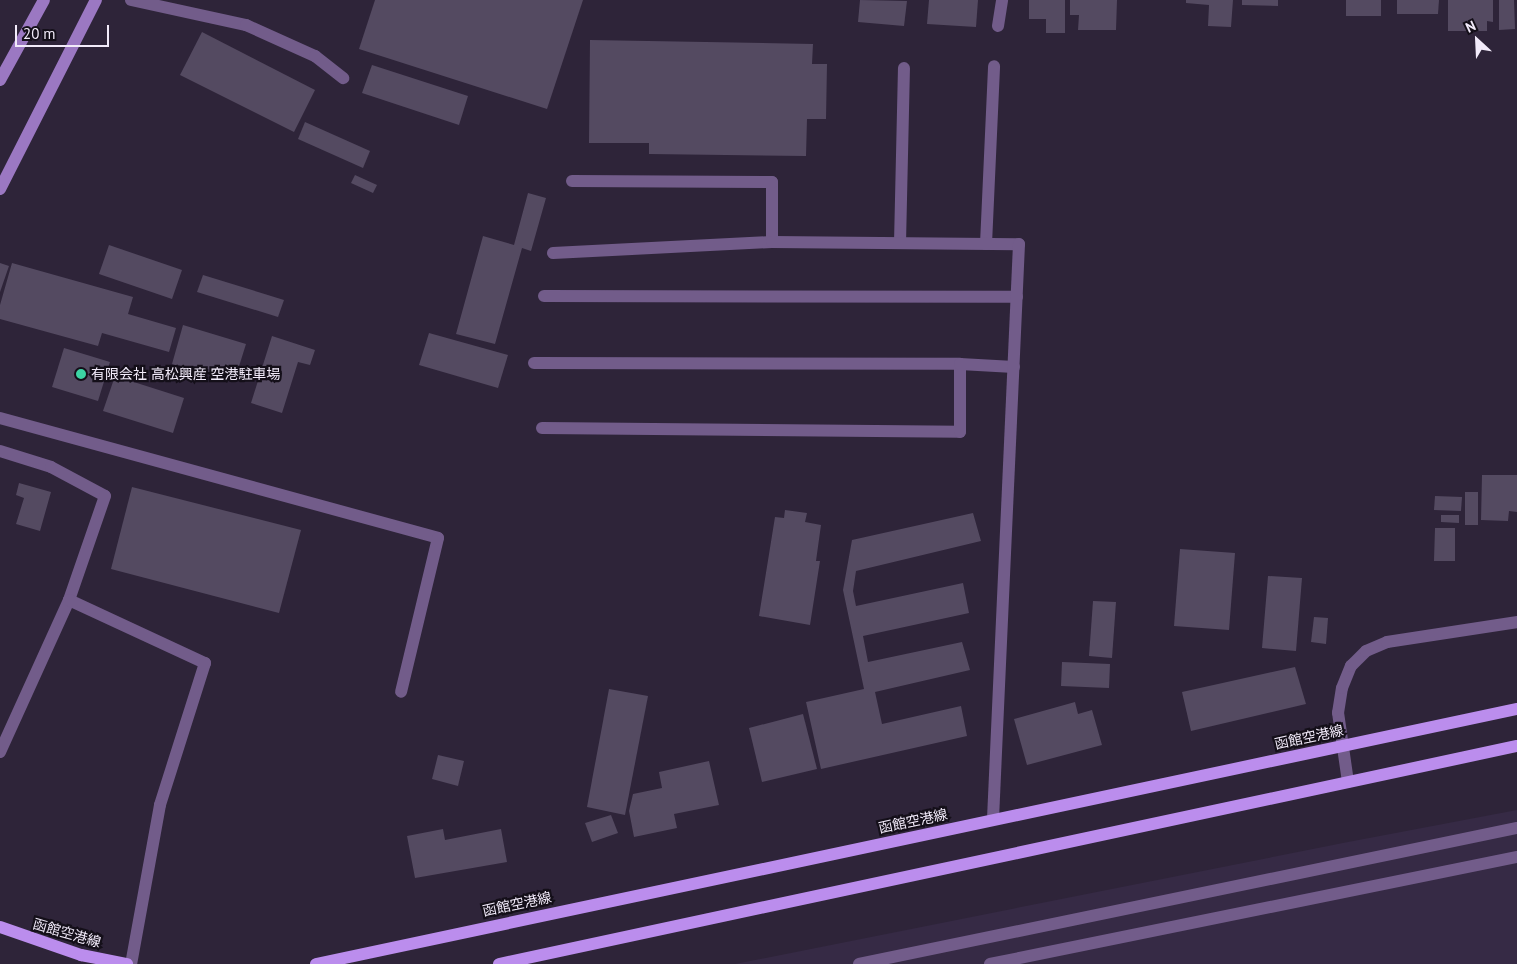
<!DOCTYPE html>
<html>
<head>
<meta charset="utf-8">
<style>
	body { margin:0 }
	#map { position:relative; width:1517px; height:964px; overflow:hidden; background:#2e2439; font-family:"PT Sans","Noto Sans JP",sans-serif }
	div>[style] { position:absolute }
	.built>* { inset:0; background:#362a45 }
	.building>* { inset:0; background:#544a61 }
	.lane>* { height:12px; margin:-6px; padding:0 6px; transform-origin:6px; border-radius:6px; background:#725c8a }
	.street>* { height:12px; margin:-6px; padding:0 6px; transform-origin:6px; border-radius:6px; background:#725c8a }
	.secondary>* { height:12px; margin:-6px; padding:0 6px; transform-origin:6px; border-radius:6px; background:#9b78c2 }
	.primary>* { height:12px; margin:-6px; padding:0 6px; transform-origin:6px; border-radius:6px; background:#bb8ded }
	.dots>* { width:14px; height:14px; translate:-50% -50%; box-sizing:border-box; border:2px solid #140f19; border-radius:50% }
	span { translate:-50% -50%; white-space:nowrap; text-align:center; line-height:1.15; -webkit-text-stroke:4.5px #140f19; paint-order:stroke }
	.poi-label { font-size:14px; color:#f2ebfa }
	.left { translate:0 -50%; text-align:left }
	.street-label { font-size:14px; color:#f2ebfa }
	.north { position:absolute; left:1452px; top:15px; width:50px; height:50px; -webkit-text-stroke:4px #140f19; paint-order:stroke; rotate:335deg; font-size:14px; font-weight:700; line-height:20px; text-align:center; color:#f2ebfa }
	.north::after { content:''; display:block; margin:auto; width:18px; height:22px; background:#f2ebfa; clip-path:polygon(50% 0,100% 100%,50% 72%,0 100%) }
	.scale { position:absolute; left:15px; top:25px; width:94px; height:22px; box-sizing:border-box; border:2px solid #f2ebfa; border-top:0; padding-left:6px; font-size:15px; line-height:18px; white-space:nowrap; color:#f2ebfa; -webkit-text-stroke:4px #140f19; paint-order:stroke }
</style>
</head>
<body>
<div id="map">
	<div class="built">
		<div style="clip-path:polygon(1517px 810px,1517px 964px,735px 964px,1348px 842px)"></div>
	</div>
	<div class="building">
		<div style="clip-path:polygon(375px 0,583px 0,547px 109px,359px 49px)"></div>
		<div style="clip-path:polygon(860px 0,907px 1px,904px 26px,858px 22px)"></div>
		<div style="clip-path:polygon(929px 0,978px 0,976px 27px,927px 24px)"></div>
		<div style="clip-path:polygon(1029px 0,1065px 0,1065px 33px,1046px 33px,1046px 19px,1029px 19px)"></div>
		<div style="clip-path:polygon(1070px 0,1117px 0,1116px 30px,1078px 30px,1079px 15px,1070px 15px)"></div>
		<div style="clip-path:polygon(1186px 0,1233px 0,1231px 27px,1208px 26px,1209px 5px,1186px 3px)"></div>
		<div style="clip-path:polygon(1242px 0,1278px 0,1278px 6px,1242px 5px)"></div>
		<div style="clip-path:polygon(1346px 0,1381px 0,1381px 16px,1346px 16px)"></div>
		<div style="clip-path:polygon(1397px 0,1439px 0,1438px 14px,1397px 14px)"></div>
		<div style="clip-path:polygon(1448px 0,1493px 0,1493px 22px,1487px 21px,1487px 31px,1448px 31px)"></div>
		<div style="clip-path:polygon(1499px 0,1514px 0,1515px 29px,1499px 30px)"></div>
		<div style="clip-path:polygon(202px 32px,315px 90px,294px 132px,180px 75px)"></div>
		<div style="clip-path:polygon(590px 40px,813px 44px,812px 64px,827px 64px,826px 119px,807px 119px,806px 156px,649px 154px,649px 143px,589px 143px)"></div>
		<div style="clip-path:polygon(372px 65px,468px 96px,459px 125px,362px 93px)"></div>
		<div style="clip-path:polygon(305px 122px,370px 151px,363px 168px,298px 139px)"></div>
		<div style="clip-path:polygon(355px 175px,377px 185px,373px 193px,351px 183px)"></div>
		<div style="clip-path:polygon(528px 193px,546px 198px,531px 251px,522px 248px,495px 344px,456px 334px,483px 236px,514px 245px)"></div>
		<div style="clip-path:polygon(109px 245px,182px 270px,172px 299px,99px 274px)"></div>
		<div style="clip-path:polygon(0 263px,9px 266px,0 292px)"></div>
		<div style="clip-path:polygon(12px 263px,133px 297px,128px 314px,176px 328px,169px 352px,102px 333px,98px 346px,0 319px,0 305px)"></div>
		<div style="clip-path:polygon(203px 275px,284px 300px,278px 317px,197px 292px)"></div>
		<div style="clip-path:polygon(183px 325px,246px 344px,236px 376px,223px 372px,221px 378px,172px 364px)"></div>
		<div style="clip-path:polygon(429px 333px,508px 355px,498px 388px,419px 365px)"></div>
		<div style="clip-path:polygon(272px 336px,315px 350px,310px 365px,298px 362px,282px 413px,251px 403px)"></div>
		<div style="clip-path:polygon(64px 348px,110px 362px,98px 401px,52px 387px)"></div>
		<div style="clip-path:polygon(115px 376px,184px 398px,173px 433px,103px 411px)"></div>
		<div style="clip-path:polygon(1482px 475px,1517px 475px,1517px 512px,1509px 511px,1508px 521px,1481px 520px)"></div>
		<div style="clip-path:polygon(19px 483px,51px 492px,40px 531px,16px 524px,24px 498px,16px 495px)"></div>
		<div style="clip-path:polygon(132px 487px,301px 530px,279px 613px,111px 569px)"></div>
		<div style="clip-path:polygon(1465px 492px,1478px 492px,1478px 525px,1465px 525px)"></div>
		<div style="clip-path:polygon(1435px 496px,1462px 497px,1461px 511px,1434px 510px)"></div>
		<div style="clip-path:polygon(785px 510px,807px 513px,805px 522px,821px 525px,816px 561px,820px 561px,810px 625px,759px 616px,775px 517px,784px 518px)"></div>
		<div style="clip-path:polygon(973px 513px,981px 541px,856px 571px,853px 591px,856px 606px,963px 583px,969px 613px,863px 636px,868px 662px,962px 642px,970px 670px,875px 692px,882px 724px,961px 706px,967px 736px,821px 769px,806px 702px,864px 689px,843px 590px,852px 540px)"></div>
		<div style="clip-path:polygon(1441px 515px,1459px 515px,1459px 523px,1441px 522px)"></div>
		<div style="clip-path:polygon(1435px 528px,1455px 528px,1455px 561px,1434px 561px)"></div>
		<div style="clip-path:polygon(1180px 549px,1235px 553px,1229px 630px,1174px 626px)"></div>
		<div style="clip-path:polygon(1268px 576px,1302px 578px,1296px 651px,1262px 648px)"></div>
		<div style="clip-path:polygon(1093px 601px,1116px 602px,1112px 658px,1089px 656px)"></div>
		<div style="clip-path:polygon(1314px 617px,1328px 618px,1326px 644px,1311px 642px)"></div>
		<div style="clip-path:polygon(1062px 662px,1110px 664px,1109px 688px,1061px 686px)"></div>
		<div style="clip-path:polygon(1295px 667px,1306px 704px,1191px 731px,1182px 692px)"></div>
		<div style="clip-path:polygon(609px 689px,648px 696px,625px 815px,587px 807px)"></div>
		<div style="clip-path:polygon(1075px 702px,1078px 714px,1092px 710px,1102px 745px,1027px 765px,1014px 719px)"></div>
		<div style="clip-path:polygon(803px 714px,817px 769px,762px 782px,749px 728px)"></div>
		<div style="clip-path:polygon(438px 755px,464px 761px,458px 786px,432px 779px)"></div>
		<div style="clip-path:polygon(709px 761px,719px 805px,674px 814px,677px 828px,634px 837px,629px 811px,633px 794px,662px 788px,659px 772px)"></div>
		<div style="clip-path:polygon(611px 815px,618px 833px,592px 842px,585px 823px)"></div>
		<div style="clip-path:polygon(443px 829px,445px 840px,501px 829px,507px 862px,415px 878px,407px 836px)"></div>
	</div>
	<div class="lane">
		<div style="left:131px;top:0;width:118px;rotate:12.3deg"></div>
		<div style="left:246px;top:25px;width:76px;rotate:24.2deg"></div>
		<div style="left:315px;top:56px;width:36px;rotate:38deg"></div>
		<div style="left:900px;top:243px;width:175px;rotate:-88.7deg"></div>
		<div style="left:986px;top:244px;width:178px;rotate:-87.4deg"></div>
		<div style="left:553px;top:253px;width:219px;rotate:-2.9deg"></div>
		<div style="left:772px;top:242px;width:60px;rotate:-90deg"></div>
		<div style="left:772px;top:182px;width:200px;rotate:-179.7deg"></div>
		<div style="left:544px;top:296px;width:473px;rotate:0.1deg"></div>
		<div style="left:534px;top:363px;width:426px;rotate:0.1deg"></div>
		<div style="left:0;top:418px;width:454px;rotate:15.3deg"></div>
		<div style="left:438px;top:538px;width:158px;rotate:103.5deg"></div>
		<div style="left:542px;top:428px;width:418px;rotate:0.5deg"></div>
		<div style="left:960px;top:432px;width:68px;rotate:-90deg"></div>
		<div style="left:960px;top:364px;width:54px;rotate:3.2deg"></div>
		<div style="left:0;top:451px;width:53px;rotate:17.4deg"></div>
		<div style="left:51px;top:467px;width:61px;rotate:28.2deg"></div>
		<div style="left:105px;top:496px;width:110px;rotate:109.1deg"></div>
		<div style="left:69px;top:600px;width:167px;rotate:114.4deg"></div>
		<div style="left:69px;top:600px;width:150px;rotate:24.9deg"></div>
		<div style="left:205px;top:663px;width:149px;rotate:107.6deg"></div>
		<div style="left:160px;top:805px;width:162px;rotate:100.3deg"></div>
		<div style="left:990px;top:964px;width:538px;rotate:-11.48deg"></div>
	</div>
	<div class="street">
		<div style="left:998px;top:26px;width:26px;rotate:-81deg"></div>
		<div style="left:772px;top:242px;width:247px;rotate:0.5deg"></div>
		<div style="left:1019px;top:244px;width:576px;rotate:92.59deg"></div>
		<div style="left:1348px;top:782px;width:70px;rotate:-98.2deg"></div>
		<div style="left:1338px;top:713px;width:25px;rotate:-81deg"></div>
		<div style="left:1342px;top:688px;width:24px;rotate:-68deg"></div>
		<div style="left:1351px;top:666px;width:21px;rotate:-45deg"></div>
		<div style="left:1366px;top:651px;width:23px;rotate:-23deg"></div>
		<div style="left:1387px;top:642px;width:132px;rotate:-8.7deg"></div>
		<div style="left:859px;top:964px;width:672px;rotate:-11.68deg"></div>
	</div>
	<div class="secondary">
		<div style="left:0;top:80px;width:91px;rotate:-61.2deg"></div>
		<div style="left:0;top:189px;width:212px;rotate:-63.1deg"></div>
	</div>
	<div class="primary">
		<div style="left:0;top:927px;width:86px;rotate:19.1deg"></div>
		<div style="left:81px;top:955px;width:47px;rotate:11.1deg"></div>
		<div style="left:316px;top:964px;width:1228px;rotate:-11.99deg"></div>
		<div style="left:499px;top:964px;width:1041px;rotate:-12.09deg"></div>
	</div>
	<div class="dots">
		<div style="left:81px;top:374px;background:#3cd4a4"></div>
	</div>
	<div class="poi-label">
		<span class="left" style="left:91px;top:374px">有限会社 高松興産 空港駐車場</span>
	</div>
	<div class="street-label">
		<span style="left:1309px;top:737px;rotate:-12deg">函館空港線</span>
		<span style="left:913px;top:821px;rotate:-12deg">函館空港線</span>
		<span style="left:517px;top:904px;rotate:-12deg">函館空港線</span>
		<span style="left:67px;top:933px;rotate:16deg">函館空港線</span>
	</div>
	<div class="north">N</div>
	<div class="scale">20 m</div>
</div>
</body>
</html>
